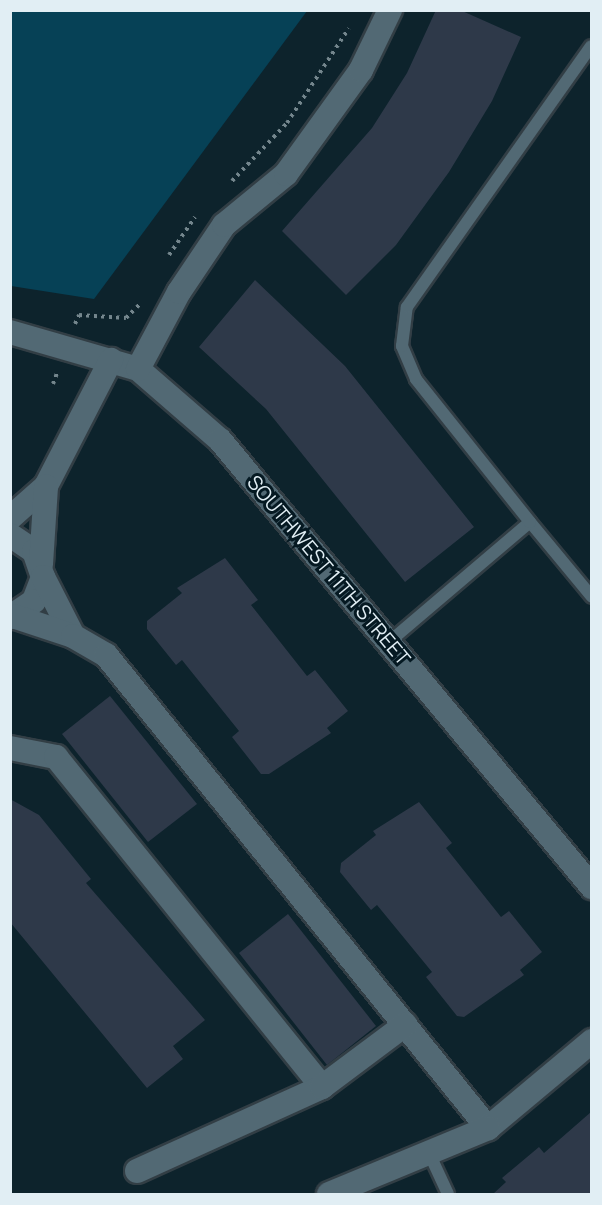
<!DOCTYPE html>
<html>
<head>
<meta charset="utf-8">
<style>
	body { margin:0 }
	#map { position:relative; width:602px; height:1205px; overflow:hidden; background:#0d232c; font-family:Manrope,sans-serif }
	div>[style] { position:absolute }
	.green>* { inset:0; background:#064156 }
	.building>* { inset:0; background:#2e3949 }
	.path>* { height:4px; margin-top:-2px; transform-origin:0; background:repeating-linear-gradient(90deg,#74868d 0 3px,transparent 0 7.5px) }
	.roads { filter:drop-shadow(2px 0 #323e45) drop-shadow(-2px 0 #323e45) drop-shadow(0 2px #323e45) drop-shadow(0 -2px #323e45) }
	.lane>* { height:12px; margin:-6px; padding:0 6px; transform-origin:6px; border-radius:6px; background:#526974 }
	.street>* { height:24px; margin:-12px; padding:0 12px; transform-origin:12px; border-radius:12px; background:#526974 }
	span { translate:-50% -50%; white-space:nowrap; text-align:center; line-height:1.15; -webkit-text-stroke:6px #051922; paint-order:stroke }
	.street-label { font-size:20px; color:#e1eef4 }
	.frame { position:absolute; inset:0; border:12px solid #e1eef4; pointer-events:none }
</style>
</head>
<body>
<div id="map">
	<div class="green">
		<div style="clip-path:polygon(10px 11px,307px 11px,94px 299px,11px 286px)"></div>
	</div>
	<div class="building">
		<div style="clip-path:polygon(436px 10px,460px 10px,521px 37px,492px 101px,449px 172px,396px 245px,346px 295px,282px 231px,372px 128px,407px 73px)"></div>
		<div style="clip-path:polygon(255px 280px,345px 366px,474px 527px,405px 582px,266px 409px,199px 347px)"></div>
		<div style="clip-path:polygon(225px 558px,258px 600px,251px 605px,307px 676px,315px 670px,348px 711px,327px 728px,331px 733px,269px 774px,261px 774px,232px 737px,239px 731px,182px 660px,176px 665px,147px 629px,147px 621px,182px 593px,177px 588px)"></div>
		<div style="clip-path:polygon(110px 696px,197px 804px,148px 842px,62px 734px)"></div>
		<div style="clip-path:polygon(10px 799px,39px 815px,91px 879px,86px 883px,205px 1020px,173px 1046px,183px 1059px,147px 1088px,10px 922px)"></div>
		<div style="clip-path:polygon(419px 802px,452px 843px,446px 848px,501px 917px,509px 911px,542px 952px,520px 970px,524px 975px,464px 1017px,457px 1016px,426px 977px,432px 972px,377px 905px,371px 910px,340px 872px,341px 863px,376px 835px,373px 831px)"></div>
		<div style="clip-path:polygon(288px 914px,376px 1026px,327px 1065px,239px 953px)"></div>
		<div style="clip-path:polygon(591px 1112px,591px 1194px,493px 1194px,506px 1182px,502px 1178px,539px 1147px,544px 1153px)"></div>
	</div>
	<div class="path">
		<div style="left:232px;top:181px;width:80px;rotate:-46.5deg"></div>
		<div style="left:287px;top:123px;width:113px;rotate:-56.9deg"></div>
		<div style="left:169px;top:255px;width:46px;rotate:-55.6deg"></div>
		<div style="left:75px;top:324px;width:10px;rotate:-66deg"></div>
		<div style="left:79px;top:315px;width:47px;rotate:3.7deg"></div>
		<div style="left:126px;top:318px;width:21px;rotate:-45deg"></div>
		<div style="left:53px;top:384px;width:12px;rotate:-70deg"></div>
	</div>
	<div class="roads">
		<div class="lane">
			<div style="left:530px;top:522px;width:97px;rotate:50.4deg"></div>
			<div style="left:389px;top:642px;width:185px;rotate:-40.4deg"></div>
			<div style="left:530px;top:522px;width:183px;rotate:-128.6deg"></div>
			<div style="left:416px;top:379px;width:36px;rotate:-113deg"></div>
			<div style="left:402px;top:346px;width:39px;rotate:-83deg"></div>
			<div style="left:407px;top:307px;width:319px;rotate:-54.8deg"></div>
			<div style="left:429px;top:1153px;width:45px;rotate:65.1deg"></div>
		</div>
		<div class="street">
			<div style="left:10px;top:332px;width:133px;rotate:16.1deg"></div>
			<div style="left:138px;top:369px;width:108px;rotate:40.9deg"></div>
			<div style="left:220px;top:440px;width:582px;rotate:50.23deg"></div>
			<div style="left:138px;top:369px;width:87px;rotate:-62deg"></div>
			<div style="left:179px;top:292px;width:81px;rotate:-56.1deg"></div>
			<div style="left:224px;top:225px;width:80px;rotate:-39.4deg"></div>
			<div style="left:286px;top:174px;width:128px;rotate:-54.2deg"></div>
			<div style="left:361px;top:70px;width:67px;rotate:-64.2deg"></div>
			<div style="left:10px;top:518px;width:48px;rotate:-41.6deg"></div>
			<div style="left:46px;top:486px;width:142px;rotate:-62.7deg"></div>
			<div style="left:10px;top:535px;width:29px;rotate:34deg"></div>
			<div style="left:34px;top:551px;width:28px;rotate:71deg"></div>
			<div style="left:43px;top:577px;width:26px;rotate:111deg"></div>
			<div style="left:34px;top:601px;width:29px;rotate:146deg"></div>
			<div style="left:41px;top:564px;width:78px;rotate:-86.3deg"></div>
			<div style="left:43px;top:577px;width:66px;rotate:63deg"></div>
			<div style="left:13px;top:616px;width:63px;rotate:18.4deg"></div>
			<div style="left:73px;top:636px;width:38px;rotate:30deg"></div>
			<div style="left:106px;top:655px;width:608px;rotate:51.08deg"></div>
			<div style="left:488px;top:1128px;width:136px;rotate:-39.9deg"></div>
			<div style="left:10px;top:748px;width:47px;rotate:11.1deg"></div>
			<div style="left:56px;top:757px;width:424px;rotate:51.1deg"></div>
			<div style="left:137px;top:1171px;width:203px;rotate:-24.4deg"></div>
			<div style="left:322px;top:1087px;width:104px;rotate:-36.8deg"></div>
			<div style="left:329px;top:1194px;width:172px;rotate:-22.5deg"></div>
		</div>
	</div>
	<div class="street-label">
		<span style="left:329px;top:570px;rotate:50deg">SOUTHWEST 11TH STREET</span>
	</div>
	<div class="frame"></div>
</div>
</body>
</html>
